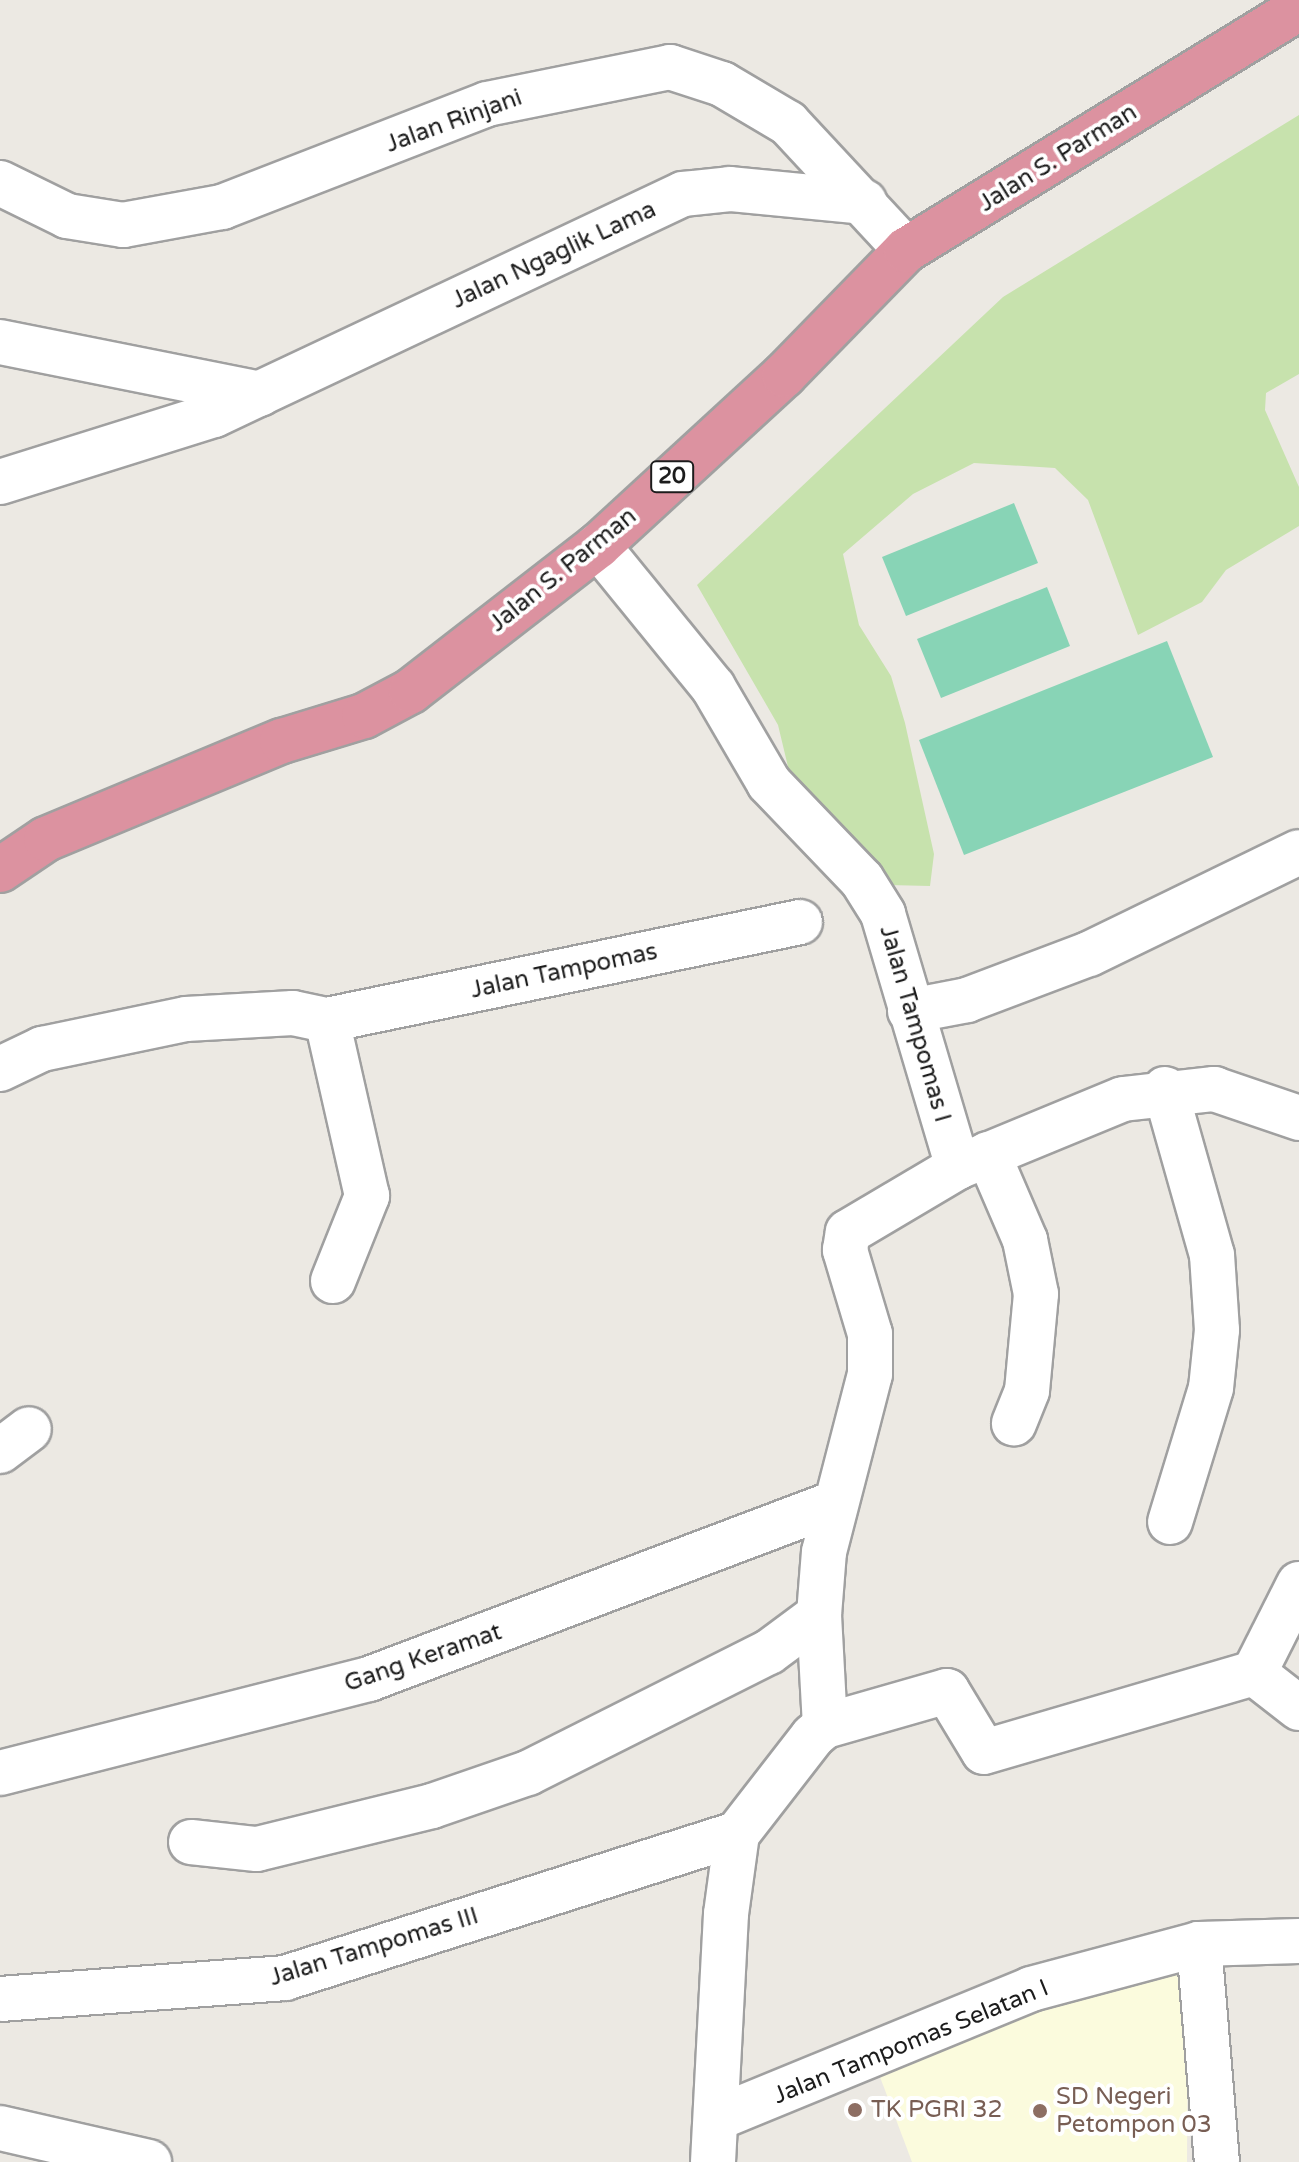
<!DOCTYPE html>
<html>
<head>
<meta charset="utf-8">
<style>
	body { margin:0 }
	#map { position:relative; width:1299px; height:2162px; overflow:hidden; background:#ece9e3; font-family:"Varela Round",sans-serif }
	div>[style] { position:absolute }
	.education>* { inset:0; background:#fbfbdd }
	.grass>* { inset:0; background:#c7e2ad }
	.pitch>* { inset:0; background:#88d4b6 }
	.roads { filter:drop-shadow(2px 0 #a0a0a0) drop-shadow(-2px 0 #a0a0a0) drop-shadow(0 2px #a0a0a0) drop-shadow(0 -2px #a0a0a0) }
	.minor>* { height:44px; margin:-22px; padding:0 22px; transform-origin:22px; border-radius:22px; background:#fff }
	.highway>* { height:44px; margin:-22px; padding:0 22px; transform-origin:22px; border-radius:22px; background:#dc92a0 }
	.dots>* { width:22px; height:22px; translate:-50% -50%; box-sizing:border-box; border:4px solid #fff; border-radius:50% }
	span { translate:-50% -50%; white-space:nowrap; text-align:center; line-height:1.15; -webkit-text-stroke:8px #fff; paint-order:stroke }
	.shield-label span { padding:2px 6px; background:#fff; border:2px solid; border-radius:6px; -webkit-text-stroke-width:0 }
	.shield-label { font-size:22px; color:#1c1c1c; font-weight:700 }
	.street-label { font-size:24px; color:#1c1c1c }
	.education-label { font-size:24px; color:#785e54 }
	.left { translate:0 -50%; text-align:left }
</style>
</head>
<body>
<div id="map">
	<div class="education">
		<div style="clip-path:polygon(1188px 1960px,1187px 2162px,912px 2162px,874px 2061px)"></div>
	</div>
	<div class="grass">
		<div style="clip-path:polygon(1299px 115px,1299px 374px,1266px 393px,1265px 410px,1299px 487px,1299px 526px,1226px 570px,1202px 602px,1138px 635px,1088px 500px,1055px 468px,974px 463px,913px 494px,843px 554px,859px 625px,891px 676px,905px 723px,934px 854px,930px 886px,888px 885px,796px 800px,778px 725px,697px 585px,1003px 297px)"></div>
	</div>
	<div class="pitch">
		<div style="clip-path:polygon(1014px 503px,1038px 563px,906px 616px,882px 557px)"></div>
		<div style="clip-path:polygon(1047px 587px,1070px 646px,941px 698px,917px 639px)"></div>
		<div style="clip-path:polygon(1167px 641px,1213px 757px,964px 855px,919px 740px)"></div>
	</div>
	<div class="roads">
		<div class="minor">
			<div style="left:0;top:183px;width:75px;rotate:26.2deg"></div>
			<div style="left:67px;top:216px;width:57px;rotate:9.1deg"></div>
			<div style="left:123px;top:225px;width:101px;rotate:-10.3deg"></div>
			<div style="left:222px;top:207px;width:284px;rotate:-21.2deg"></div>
			<div style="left:487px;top:104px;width:187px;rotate:-11.4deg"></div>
			<div style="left:670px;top:67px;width:55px;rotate:18.1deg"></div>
			<div style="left:722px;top:84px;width:77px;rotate:30.6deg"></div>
			<div style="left:788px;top:123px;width:173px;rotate:47.1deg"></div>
			<div style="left:0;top:342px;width:265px;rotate:11.3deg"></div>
			<div style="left:0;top:482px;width:224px;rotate:-17.4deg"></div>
			<div style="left:214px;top:415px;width:518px;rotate:-25.23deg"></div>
			<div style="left:683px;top:194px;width:47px;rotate:-6.1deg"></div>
			<div style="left:730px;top:189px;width:135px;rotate:5.5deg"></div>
			<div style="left:598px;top:546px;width:182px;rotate:50.8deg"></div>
			<div style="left:713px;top:687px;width:111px;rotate:59.7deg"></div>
			<div style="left:769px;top:783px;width:134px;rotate:46.2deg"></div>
			<div style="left:862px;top:880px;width:40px;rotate:58deg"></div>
			<div style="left:883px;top:914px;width:264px;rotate:73.5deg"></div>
			<div style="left:910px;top:1011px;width:58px;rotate:-10.9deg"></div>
			<div style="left:967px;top:1000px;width:130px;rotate:-20.7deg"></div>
			<div style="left:1089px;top:954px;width:233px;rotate:-25.9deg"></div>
			<div style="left:0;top:1069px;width:47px;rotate:-25.5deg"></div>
			<div style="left:42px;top:1049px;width:147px;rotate:-11.8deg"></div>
			<div style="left:186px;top:1019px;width:107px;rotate:-3.2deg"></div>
			<div style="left:293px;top:1013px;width:35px;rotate:12deg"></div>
			<div style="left:1165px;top:1089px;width:173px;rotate:74.2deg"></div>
			<div style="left:1212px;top:1255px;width:75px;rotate:86.2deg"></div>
			<div style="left:1217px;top:1330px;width:58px;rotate:95.9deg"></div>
			<div style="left:1211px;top:1388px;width:140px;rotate:107deg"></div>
			<div style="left:988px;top:1154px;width:94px;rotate:66.7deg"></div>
			<div style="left:1025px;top:1240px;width:55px;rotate:78.5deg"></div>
			<div style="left:1036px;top:1294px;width:97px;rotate:95.3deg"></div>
			<div style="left:1027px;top:1391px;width:35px;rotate:112deg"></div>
			<div style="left:333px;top:1281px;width:92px;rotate:-68.2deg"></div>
			<div style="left:367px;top:1196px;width:180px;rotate:-102.8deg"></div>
			<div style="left:327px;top:1020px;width:483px;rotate:-11.7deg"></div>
			<div style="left:0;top:1451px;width:36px;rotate:-37deg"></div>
			<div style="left:1299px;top:1584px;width:100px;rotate:116.8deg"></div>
			<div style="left:1254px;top:1673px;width:57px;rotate:37.9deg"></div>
			<div style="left:825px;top:1726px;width:111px;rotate:-93.1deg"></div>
			<div style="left:819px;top:1615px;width:63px;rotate:-85.5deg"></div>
			<div style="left:824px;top:1552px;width:184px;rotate:-75.5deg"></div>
			<div style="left:870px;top:1374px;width:40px;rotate:-90deg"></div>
			<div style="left:870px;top:1334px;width:88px;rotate:-106.6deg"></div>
			<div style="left:845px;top:1250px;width:18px;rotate:-81deg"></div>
			<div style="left:848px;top:1232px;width:128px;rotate:-30.6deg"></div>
			<div style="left:958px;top:1167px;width:178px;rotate:-22.4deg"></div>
			<div style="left:1123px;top:1099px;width:92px;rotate:-6.3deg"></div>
			<div style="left:1214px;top:1089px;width:90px;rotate:18.8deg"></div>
			<div style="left:0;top:1773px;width:381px;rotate:-14.3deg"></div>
			<div style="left:369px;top:1679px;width:497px;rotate:-20.7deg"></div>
			<div style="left:191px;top:1842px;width:66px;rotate:6.1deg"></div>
			<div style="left:257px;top:1849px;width:180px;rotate:-13.8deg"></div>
			<div style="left:432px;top:1806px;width:102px;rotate:-19deg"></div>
			<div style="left:528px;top:1773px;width:270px;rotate:-26.7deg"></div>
			<div style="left:769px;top:1652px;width:62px;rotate:-36.5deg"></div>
			<div style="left:1199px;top:1944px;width:219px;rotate:85.3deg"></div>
			<div style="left:0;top:1999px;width:286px;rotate:-4.2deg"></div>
			<div style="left:285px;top:1978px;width:474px;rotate:-17.7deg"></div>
			<div style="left:717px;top:2118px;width:339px;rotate:-22.3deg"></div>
			<div style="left:1031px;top:1989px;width:174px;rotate:-15deg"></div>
			<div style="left:1199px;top:1944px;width:100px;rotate:-1.7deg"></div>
			<div style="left:0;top:2128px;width:153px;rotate:12.9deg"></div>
			<div style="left:713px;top:2162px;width:248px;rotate:-87deg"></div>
			<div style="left:726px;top:1914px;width:81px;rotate:-82.2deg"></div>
			<div style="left:737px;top:1834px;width:124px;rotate:-52.2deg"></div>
			<div style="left:813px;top:1736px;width:16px;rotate:-40deg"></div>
			<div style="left:825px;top:1726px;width:127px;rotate:-16deg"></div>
			<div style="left:947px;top:1691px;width:71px;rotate:58.8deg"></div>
			<div style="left:984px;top:1752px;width:281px;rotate:-16.3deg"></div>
		</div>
		<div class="highway">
			<div style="left:0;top:870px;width:55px;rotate:-34deg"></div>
			<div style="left:46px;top:839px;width:256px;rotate:-22.6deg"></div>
			<div style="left:282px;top:741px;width:86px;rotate:-17deg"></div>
			<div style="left:364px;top:716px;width:53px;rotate:-28deg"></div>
			<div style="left:411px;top:691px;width:237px;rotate:-37.8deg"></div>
			<div style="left:598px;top:546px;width:253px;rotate:-42.6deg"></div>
			<div style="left:784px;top:375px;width:175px;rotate:-45.7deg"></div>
			<div style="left:906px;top:250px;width:462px;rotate:-31.6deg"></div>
		</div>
	</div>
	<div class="dots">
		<div style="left:855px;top:2110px;background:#8d6e63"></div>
		<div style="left:1040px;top:2111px;background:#8d6e63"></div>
	</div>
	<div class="shield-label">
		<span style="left:672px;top:477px">20</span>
	</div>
	<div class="street-label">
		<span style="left:454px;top:121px;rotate:-20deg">Jalan Rinjani</span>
		<span style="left:1058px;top:158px;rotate:-32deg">Jalan S. Parman</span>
		<span style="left:554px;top:255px;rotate:-25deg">Jalan Ngaglik Lama</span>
		<span style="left:563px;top:570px;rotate:-39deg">Jalan S. Parman</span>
		<span style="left:564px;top:971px;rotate:-12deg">Jalan Tampomas</span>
		<span style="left:915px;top:1024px;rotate:74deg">Jalan Tampomas I</span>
		<span style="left:423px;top:1658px;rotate:-19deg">Gang Keramat</span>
		<span style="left:374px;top:1947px;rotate:-17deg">Jalan Tampomas III</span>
		<span style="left:911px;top:2042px;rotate:-22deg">Jalan Tampomas Selatan I</span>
	</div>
	<div class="education-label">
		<span class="left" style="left:1056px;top:2111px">SD Negeri<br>Petompon 03</span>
		<span class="left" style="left:871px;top:2110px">TK PGRI 32</span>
	</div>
</div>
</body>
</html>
